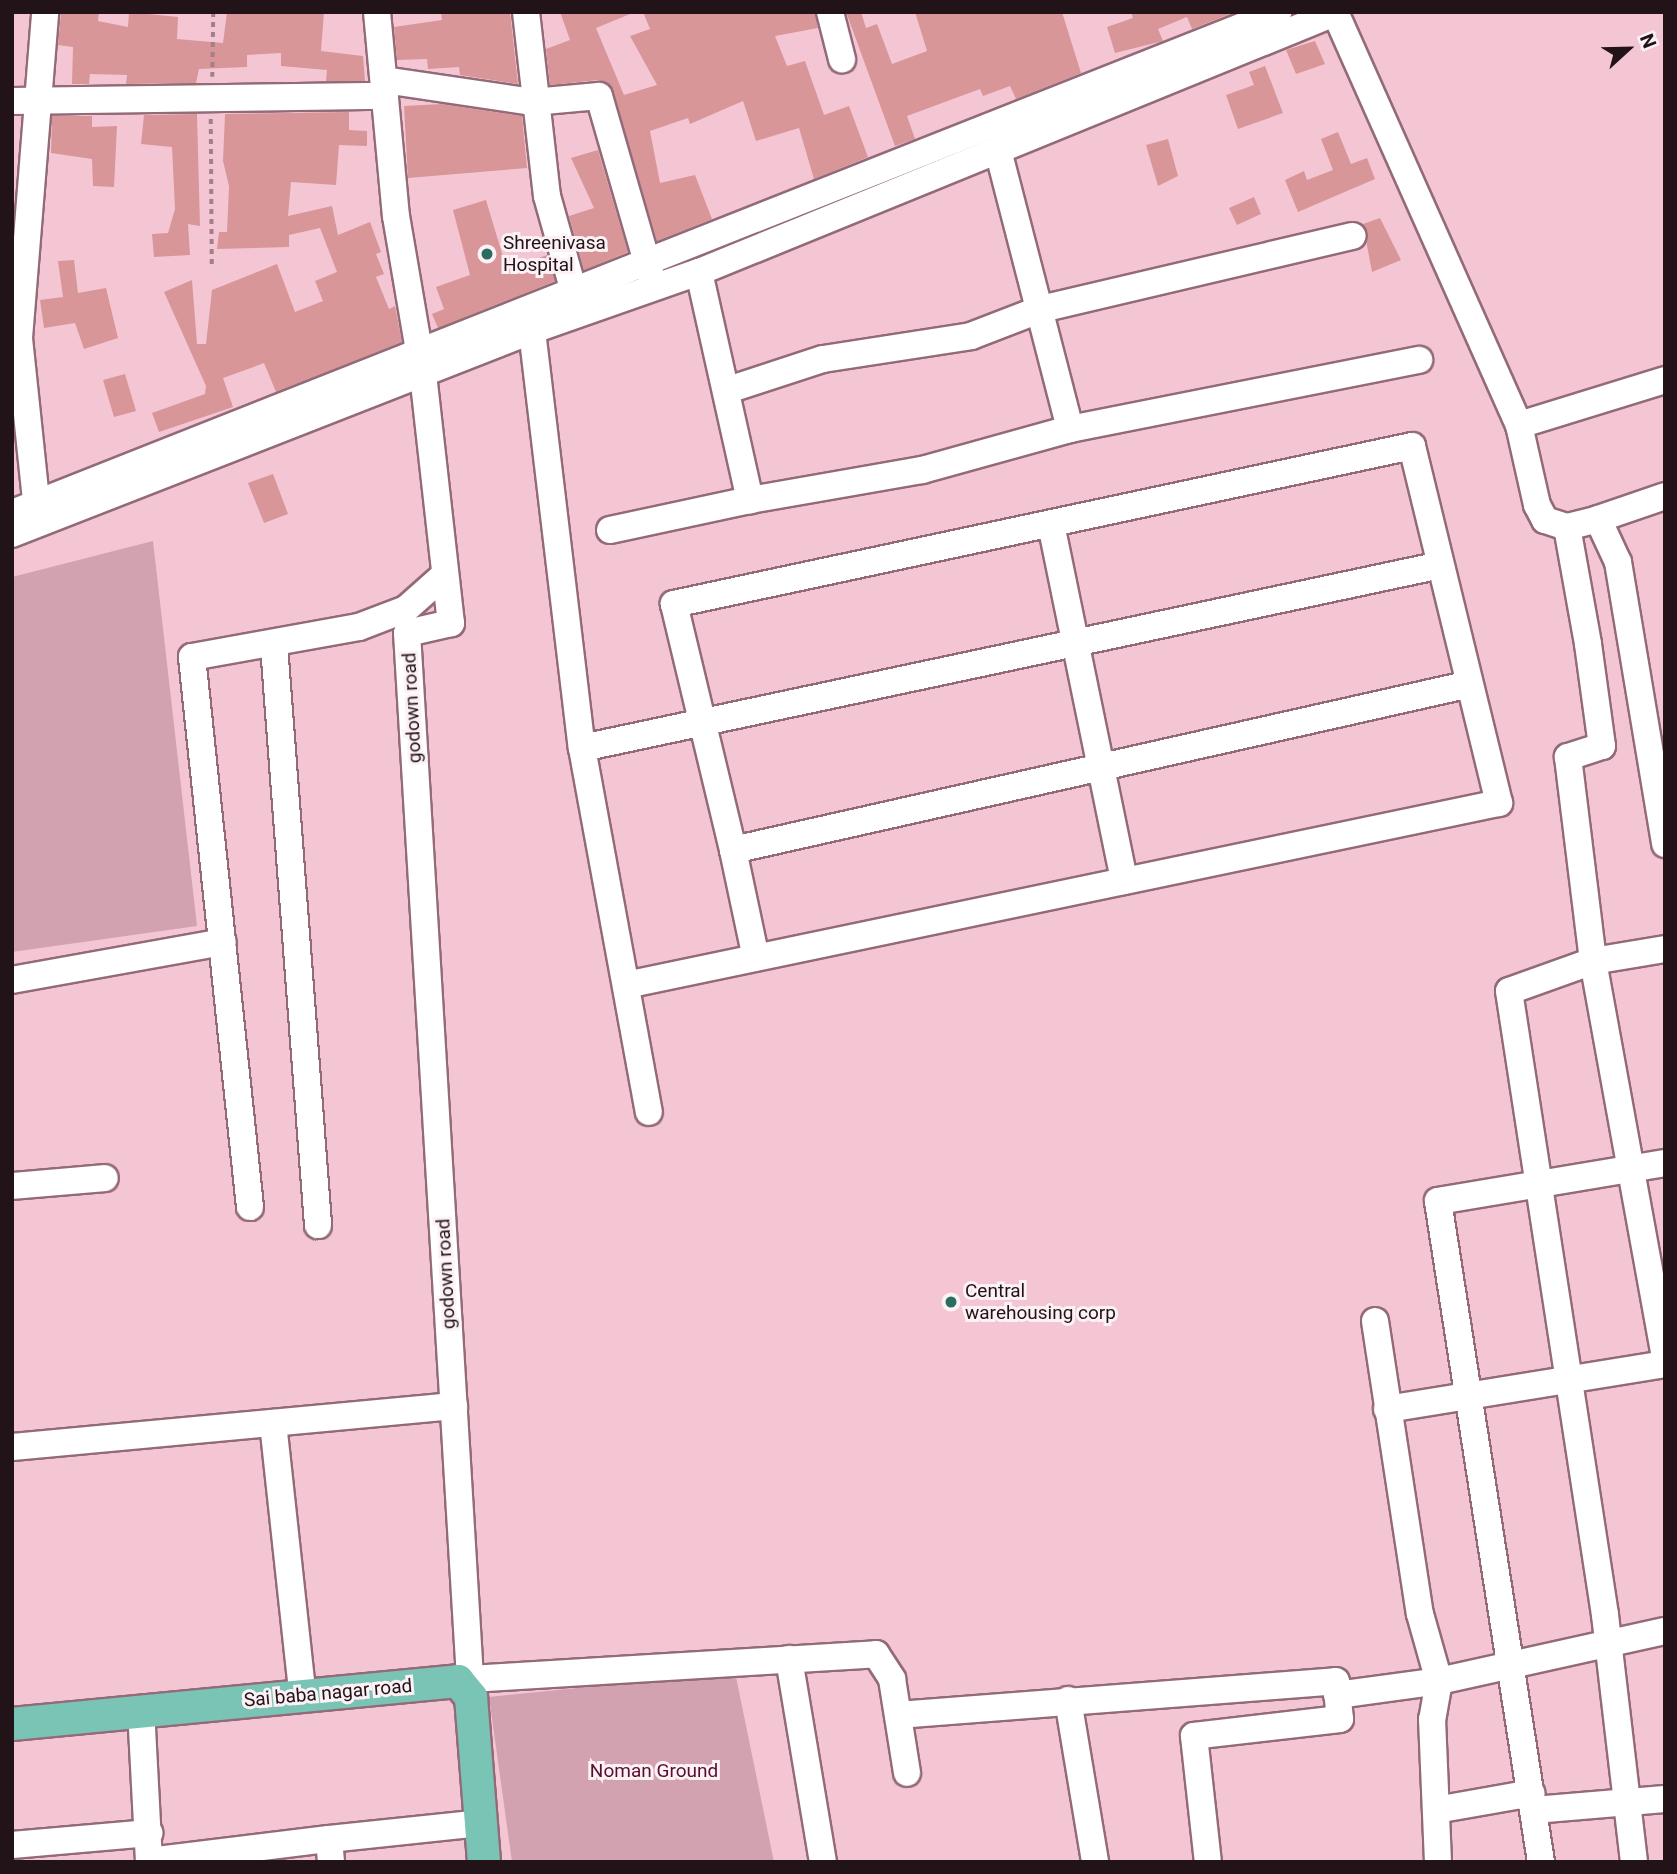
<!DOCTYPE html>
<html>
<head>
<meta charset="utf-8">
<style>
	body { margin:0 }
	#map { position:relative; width:1677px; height:1874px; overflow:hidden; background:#f4c6d4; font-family:Roboto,sans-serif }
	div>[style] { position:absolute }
	.green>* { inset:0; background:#d2a2b1 }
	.building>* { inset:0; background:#d99698 }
	.path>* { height:3.5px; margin-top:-1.75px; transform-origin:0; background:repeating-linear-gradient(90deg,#a1808a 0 5px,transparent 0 10px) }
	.roads { filter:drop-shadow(2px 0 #936a78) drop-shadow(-2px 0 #936a78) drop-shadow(0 2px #936a78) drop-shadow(0 -2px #936a78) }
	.minor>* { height:26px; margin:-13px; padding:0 13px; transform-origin:13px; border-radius:13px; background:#fff }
	.major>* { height:32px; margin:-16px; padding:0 16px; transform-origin:16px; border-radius:16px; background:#7ac4b6 }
	.dots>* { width:19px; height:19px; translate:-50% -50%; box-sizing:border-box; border:4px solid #fcf2f5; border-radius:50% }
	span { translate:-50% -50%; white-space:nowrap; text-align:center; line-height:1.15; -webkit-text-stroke:6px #fcf2f5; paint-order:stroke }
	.poi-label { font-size:19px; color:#221318 }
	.left { translate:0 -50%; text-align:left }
	.street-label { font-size:19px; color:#221318 }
	.park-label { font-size:19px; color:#580e31 }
	.frame { position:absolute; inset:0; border:14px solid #221318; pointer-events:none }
	.north { position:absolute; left:1593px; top:14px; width:70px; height:70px; -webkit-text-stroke:5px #fcf2f5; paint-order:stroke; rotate:68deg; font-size:19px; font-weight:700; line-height:28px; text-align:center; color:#221318 }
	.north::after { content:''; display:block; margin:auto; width:24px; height:32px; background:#221318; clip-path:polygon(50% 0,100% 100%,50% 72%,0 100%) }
</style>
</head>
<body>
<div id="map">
	<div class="green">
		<div style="clip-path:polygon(153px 541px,197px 926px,12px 952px,12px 577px)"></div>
		<div style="clip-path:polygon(735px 1672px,774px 1862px,512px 1862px,489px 1697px)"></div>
	</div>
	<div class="building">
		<div style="clip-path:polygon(61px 12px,99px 12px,98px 21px,128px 27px,129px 12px,178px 17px,177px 39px,223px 43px,227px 12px,324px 12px,321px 51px,363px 56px,365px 81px,326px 81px,327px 70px,281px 66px,281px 53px,247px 55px,247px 67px,199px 69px,196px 83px,126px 84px,127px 75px,90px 74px,89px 84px,72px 84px,73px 47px,58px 45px)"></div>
		<div style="clip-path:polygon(441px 12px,510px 12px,518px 84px,460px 75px,459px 67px,428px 69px,427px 59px,397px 60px,394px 27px,442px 20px)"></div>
		<div style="clip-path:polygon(560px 12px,635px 12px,596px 28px,624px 95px,657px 85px,630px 36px,650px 29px,643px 12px,815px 12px,818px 28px,775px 36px,787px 66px,805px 61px,824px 115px,849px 106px,868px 157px,814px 179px,799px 128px,756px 141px,743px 101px,690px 124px,688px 118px,650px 131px,660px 183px,695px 175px,712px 219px,657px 241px,611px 86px,598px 80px,550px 85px,546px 49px,570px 40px)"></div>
		<div style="clip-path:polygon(846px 12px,861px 12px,866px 28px,877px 24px,892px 64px,927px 51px,915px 12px,1062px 12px,1081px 73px,1016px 99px,1010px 86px,983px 96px,980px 89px,907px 116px,915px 139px,895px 146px)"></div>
		<div style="clip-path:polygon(1131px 12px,1235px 12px,1192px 29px,1187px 17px,1158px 29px,1163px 41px,1115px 53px,1107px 27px,1133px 18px)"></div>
		<div style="clip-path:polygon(1315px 41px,1325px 64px,1296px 74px,1286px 50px)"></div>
		<div style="clip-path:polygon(1265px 66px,1283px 113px,1238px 129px,1226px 95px,1254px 85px,1249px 72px)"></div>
		<div style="clip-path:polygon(442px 104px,522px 116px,527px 168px,408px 178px,404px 106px)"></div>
		<div style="clip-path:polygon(349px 112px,349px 130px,367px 131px,367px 146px,339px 145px,336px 185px,291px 182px,288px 216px,332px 206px,338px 235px,370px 222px,381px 252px,376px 254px,384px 274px,376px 277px,389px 309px,395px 306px,402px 342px,276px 392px,264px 363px,251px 368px,223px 378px,233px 407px,159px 432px,152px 413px,205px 394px,206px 386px,164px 292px,192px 280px,197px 344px,206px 344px,212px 290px,277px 264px,295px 312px,323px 301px,315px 281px,337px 272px,320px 228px,289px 235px,289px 247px,217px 249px,219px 232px,227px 232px,229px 186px,223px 161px,225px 114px)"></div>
		<div style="clip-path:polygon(197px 114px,200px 226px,188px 224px,190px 255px,154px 257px,152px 234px,168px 233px,175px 209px,172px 147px,141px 144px,144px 115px)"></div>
		<div style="clip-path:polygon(52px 116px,92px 116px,92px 127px,117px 126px,114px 187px,93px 186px,92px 159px,51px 153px)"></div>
		<div style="clip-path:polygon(1338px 132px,1351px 164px,1367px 158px,1375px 179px,1298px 212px,1285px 180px,1304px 171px,1307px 180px,1333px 170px,1321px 139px)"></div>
		<div style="clip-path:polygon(1168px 139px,1178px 176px,1158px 186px,1146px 145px)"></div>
		<div style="clip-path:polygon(598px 150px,628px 252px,584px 270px,569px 216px,594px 208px,571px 158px)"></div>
		<div style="clip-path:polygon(1254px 197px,1261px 214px,1237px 225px,1229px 208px)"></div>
		<div style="clip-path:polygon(486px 200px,507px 270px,547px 255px,555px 281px,438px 328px,432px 314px,444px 309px,436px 287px,470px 275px,453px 210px)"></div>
		<div style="clip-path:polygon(1380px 218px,1401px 260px,1372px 272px,1363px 224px)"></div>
		<div style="clip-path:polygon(74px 260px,78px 293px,106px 288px,118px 338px,84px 349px,75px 323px,44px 328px,40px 300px,63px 297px,58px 261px)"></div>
		<div style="clip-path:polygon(125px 374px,136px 411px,114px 417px,103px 380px)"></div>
		<div style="clip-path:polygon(273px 474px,288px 514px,264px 523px,248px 483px)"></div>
	</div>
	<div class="path">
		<div style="left:212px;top:77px;width:65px;rotate:-89.1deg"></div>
		<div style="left:211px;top:119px;width:147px;rotate:89.6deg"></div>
	</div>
	<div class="roads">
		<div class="minor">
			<div style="left:377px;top:12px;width:205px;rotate:84.7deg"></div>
			<div style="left:396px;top:216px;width:160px;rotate:80.3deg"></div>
			<div style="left:423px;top:374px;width:251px;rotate:83.6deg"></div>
			<div style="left:451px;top:623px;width:45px;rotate:167.2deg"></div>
			<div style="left:407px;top:633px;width:1048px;rotate:86.55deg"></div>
			<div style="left:470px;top:1679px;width:407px;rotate:-3.5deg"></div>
			<div style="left:876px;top:1654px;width:30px;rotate:57deg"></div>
			<div style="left:892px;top:1679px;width:95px;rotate:80.9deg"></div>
			<div style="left:526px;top:12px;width:185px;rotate:83.5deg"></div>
			<div style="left:547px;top:196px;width:100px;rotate:74.3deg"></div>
			<div style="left:830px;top:12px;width:49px;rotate:75.7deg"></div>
			<div style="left:1335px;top:12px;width:452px;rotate:66deg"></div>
			<div style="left:1519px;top:425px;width:82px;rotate:77.3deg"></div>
			<div style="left:1537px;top:505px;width:17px;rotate:62deg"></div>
			<div style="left:1545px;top:520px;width:23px;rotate:18deg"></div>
			<div style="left:1567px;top:527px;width:119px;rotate:79.8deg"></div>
			<div style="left:1588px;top:644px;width:103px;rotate:82.2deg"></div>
			<div style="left:1602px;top:746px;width:36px;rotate:162deg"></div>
			<div style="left:1568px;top:757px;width:206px;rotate:83deg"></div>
			<div style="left:1593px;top:961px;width:89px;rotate:160.3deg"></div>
			<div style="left:1509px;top:991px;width:631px;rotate:81.25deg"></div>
			<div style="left:1605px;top:1615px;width:249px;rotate:83.3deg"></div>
			<div style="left:384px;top:80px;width:151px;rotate:8.4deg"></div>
			<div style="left:533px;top:102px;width:66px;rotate:-5.2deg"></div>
			<div style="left:599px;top:96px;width:191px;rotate:73.9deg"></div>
			<div style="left:12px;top:101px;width:373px;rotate:-0.8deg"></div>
			<div style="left:999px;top:154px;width:284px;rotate:75.5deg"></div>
			<div style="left:1070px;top:429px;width:356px;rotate:-11.2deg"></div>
			<div style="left:699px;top:272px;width:234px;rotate:77.4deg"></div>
			<div style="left:750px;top:500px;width:175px;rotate:-9.9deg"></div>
			<div style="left:922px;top:470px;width:154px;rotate:-15.5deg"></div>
			<div style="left:530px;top:314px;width:437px;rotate:83.2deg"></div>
			<div style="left:582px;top:748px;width:370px;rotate:79.6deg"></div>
			<div style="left:728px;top:390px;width:100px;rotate:-18.1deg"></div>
			<div style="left:823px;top:359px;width:150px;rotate:-8.8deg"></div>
			<div style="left:971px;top:336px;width:75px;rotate:-21.1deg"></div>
			<div style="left:1041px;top:309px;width:320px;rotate:-13.2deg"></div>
			<div style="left:1519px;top:425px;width:153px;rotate:-17.1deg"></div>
			<div style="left:12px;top:513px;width:1362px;rotate:-21.59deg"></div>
			<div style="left:38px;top:519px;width:182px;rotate:-96deg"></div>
			<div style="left:19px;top:338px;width:327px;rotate:-85.4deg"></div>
			<div style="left:1598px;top:519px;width:71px;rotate:-18.9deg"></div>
			<div style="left:1051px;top:524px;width:364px;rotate:78.4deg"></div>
			<div style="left:1567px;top:527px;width:32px;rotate:-14deg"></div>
			<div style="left:1598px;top:519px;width:47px;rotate:65.1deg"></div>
			<div style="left:1618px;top:562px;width:286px;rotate:80.5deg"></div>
			<div style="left:610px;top:530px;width:143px;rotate:-12.1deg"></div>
			<div style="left:12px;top:534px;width:560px;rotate:-21.38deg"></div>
			<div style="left:533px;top:330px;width:176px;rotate:-19.3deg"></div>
			<div style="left:699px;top:272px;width:689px;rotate:-22.17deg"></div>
			<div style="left:274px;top:646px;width:581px;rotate:85.65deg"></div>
			<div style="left:582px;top:748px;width:878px;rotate:-12.03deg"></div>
			<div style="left:733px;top:850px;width:110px;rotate:78deg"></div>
			<div style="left:1665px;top:949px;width:73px;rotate:170.5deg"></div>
			<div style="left:1593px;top:961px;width:403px;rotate:79.7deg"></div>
			<div style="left:12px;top:980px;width:214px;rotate:-10.2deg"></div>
			<div style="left:626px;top:985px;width:892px;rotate:-11.78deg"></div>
			<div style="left:1499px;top:803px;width:367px;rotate:-103.7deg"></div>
			<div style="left:1412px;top:446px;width:755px;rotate:167.92deg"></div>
			<div style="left:674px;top:604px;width:253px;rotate:76.5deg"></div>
			<div style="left:733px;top:850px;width:755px;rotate:-12.69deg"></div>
			<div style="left:12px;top:1186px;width:93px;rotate:-4.9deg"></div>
			<div style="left:250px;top:1207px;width:553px;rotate:-96.02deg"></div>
			<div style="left:192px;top:657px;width:170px;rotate:-10.2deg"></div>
			<div style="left:359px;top:627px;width:50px;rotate:-21deg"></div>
			<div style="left:406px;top:609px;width:47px;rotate:-41.5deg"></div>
			<div style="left:1375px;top:1321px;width:296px;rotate:81.3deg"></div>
			<div style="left:1420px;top:1614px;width:70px;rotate:74.2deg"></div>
			<div style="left:1439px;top:1681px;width:39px;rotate:100deg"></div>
			<div style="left:1432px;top:1719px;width:143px;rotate:87.6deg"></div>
			<div style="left:1387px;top:1409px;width:282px;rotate:-9.2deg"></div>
			<div style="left:273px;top:1423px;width:276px;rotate:83.8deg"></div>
			<div style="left:12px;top:1447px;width:444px;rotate:-5.3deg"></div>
			<div style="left:789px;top:1659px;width:206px;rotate:80.5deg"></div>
			<div style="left:1337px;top:1695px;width:103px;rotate:-7.8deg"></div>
			<div style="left:1439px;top:1681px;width:231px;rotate:-12.5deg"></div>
			<div style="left:1068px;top:1700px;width:164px;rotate:80.5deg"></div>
			<div style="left:141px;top:1709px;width:153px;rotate:87deg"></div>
			<div style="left:898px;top:1715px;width:439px;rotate:-4.4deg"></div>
			<div style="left:1336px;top:1681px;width:38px;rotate:84deg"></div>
			<div style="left:1340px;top:1719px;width:147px;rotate:173.4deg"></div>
			<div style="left:1194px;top:1736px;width:127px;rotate:83.7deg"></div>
			<div style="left:1436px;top:1810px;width:97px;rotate:-10deg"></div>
			<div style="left:1534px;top:1810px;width:131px;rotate:-4.8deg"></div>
			<div style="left:12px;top:1845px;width:138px;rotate:-5deg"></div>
			<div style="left:149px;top:1861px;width:181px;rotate:-7deg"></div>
			<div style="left:331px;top:1862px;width:23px;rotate:-95deg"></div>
			<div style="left:329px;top:1839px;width:152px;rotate:-6deg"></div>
			<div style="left:1541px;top:1862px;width:669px;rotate:-98.86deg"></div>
			<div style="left:1438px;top:1201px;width:230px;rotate:-9.5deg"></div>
		</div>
		<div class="major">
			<div style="left:12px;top:1724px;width:448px;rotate:-5.5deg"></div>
			<div style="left:458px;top:1681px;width:21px;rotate:51deg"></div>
			<div style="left:471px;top:1697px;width:166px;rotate:85.5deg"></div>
		</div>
	</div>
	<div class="dots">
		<div style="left:487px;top:254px;background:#296d5f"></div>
		<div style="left:951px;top:1302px;background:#296d5f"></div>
	</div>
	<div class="poi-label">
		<span class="left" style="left:503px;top:254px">Shreenivasa<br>Hospital</span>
		<span class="left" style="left:965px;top:1302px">Central<br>warehousing corp</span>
	</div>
	<div class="street-label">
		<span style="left:412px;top:708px;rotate:-93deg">godown road</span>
		<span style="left:446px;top:1274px;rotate:-93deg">godown road</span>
		<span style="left:328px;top:1693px;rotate:-5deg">Sai baba nagar road</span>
	</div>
	<div class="park-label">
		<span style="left:654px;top:1771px">Noman Ground</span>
	</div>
	<div class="frame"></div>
	<div class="north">N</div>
</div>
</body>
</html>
